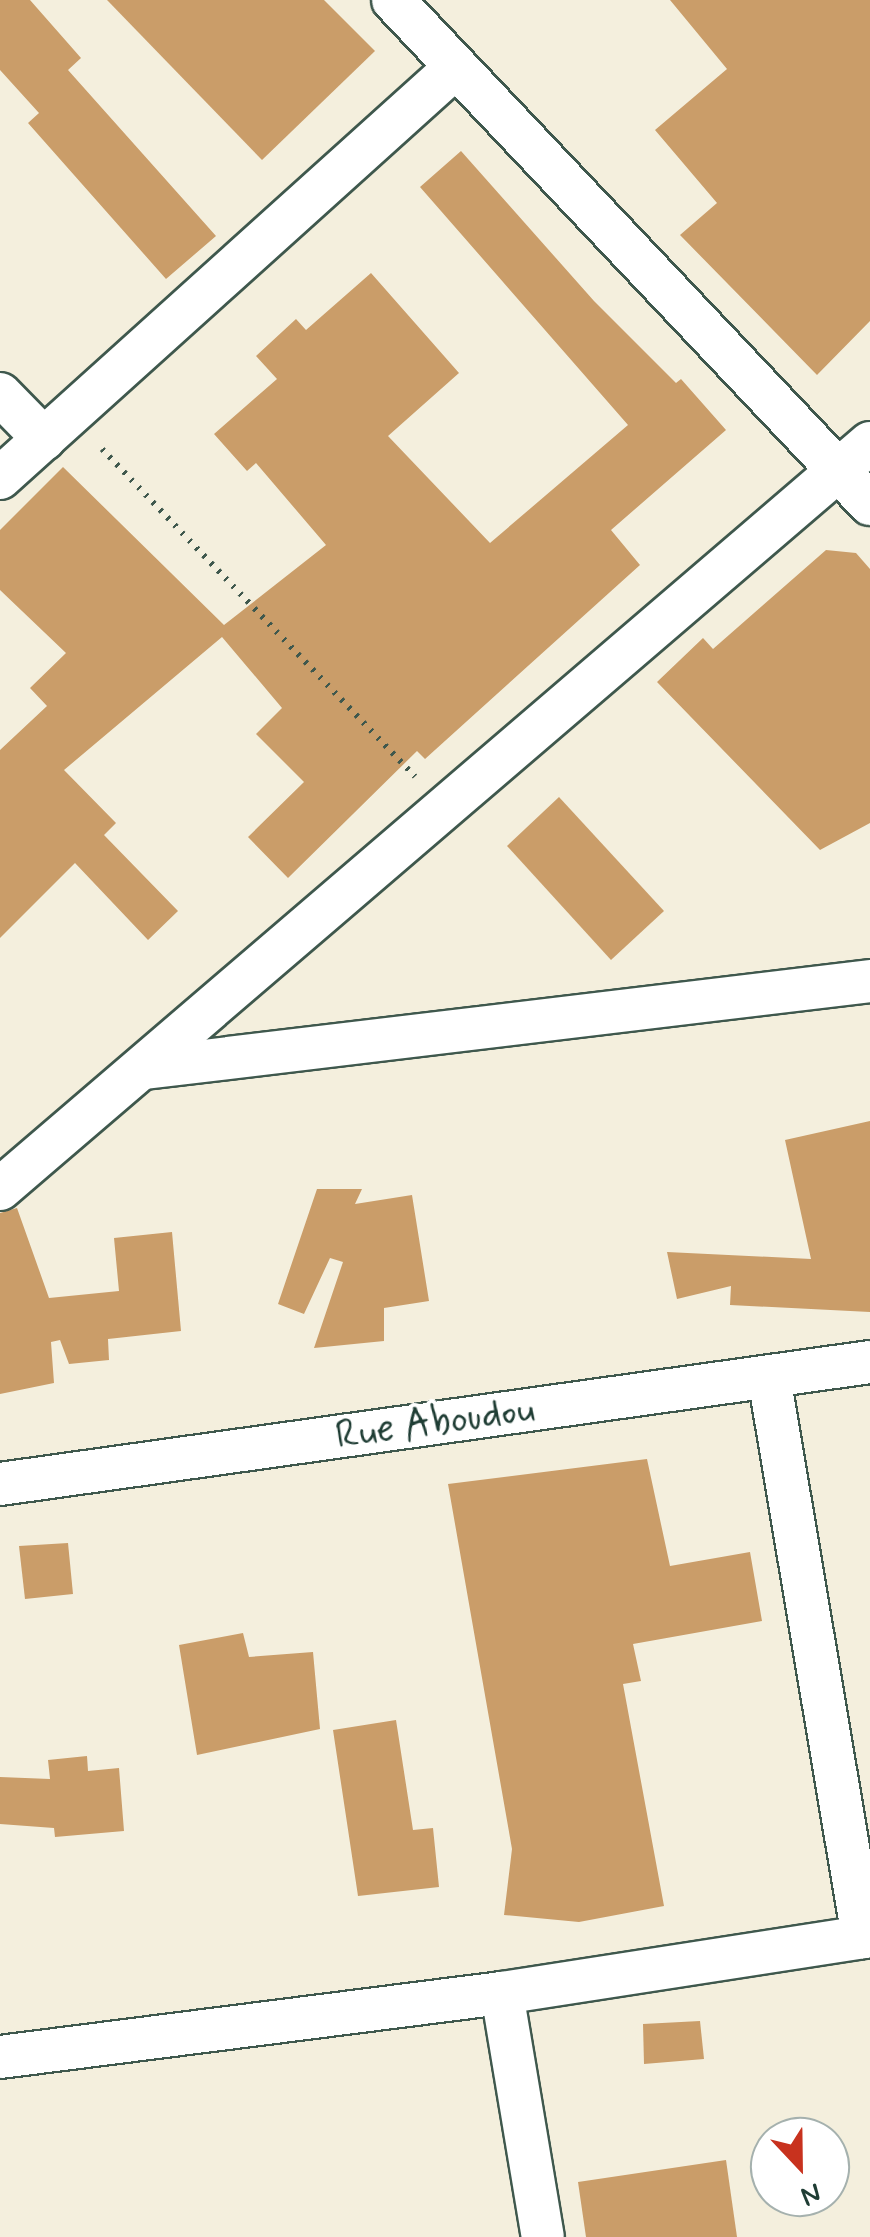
<!DOCTYPE html>
<html>
<head>
<meta charset="utf-8">
<style>
	body { margin:0 }
	#map { position:relative; width:870px; height:2237px; overflow:hidden; background:#f4efdd; font-family:Mynerve,sans-serif }
	div>[style] { position:absolute }
	.building>* { inset:0; background:#ca9d69 }
	.path>* { height:6px; margin-top:-3px; transform-origin:0; background:repeating-linear-gradient(90deg,#3f584d 0 2.5px,transparent 0 10.5px) }
	.roads { filter:drop-shadow(2px 0 #3f584d) drop-shadow(-2px 0 #3f584d) drop-shadow(0 2px #3f584d) drop-shadow(0 -2px #3f584d) }
	.street>* { height:42px; margin:-21px; padding:0 21px; transform-origin:21px; border-radius:21px; background:#fff }
	span { translate:-50% -50%; white-space:nowrap; text-align:center; line-height:1.15; -webkit-text-stroke:8px #fff; paint-order:stroke }
	.street-label { font-size:40px; color:#1f3d34 }
	.north { position:absolute; left:750px; top:2117px; width:100px; height:100px; box-sizing:border-box; background:#fff; border:2px solid #a5b1ae; border-radius:50%; rotate:158deg; font-size:28px; font-weight:700; line-height:40px; text-align:center; color:#1f3d34 }
	.north::after { content:''; display:block; margin:auto; width:35px; height:45px; background:#c8321e; clip-path:polygon(50% 0,100% 100%,50% 72%,0 100%) }
</style>
</head>
<body>
<div id="map">
	<div class="building">
		<div style="clip-path:polygon(0 0,30px 0,81px 58px,68px 70px,216px 236px,166px 279px,28px 123px,39px 113px,0 70px)"></div>
		<div style="clip-path:polygon(107px 0,324px 0,375px 51px,262px 160px)"></div>
		<div style="clip-path:polygon(670px 0,870px 0,870px 321px,817px 375px,680px 235px,717px 203px,655px 130px,727px 69px)"></div>
		<div style="clip-path:polygon(461px 151px,594px 301px,676px 383px,681px 379px,726px 430px,611px 530px,640px 565px,425px 759px,417px 751px,288px 878px,248px 837px,304px 782px,256px 734px,282px 708px,222px 637px,64px 770px,116px 823px,104px 835px,178px 911px,148px 940px,75px 863px,0 938px,0 750px,47px 706px,30px 688px,66px 653px,0 590px,0 530px,63px 467px,224px 625px,326px 545px,256px 463px,247px 471px,214px 434px,277px 379px,256px 356px,296px 319px,306px 330px,371px 273px,459px 373px,388px 436px,490px 543px,628px 425px,420px 187px)"></div>
		<div style="clip-path:polygon(826px 550px,856px 553px,870px 569px,870px 823px,820px 850px,657px 682px,703px 638px,713px 649px)"></div>
		<div style="clip-path:polygon(559px 797px,664px 911px,611px 960px,507px 846px)"></div>
		<div style="clip-path:polygon(870px 1121px,870px 1312px,730px 1305px,731px 1286px,677px 1299px,667px 1252px,811px 1259px,785px 1140px)"></div>
		<div style="clip-path:polygon(317px 1189px,362px 1189px,355px 1204px,412px 1195px,429px 1301px,384px 1308px,384px 1341px,314px 1348px,343px 1262px,330px 1258px,304px 1314px,278px 1304px)"></div>
		<div style="clip-path:polygon(17px 1208px,49px 1298px,119px 1291px,114px 1238px,172px 1232px,181px 1331px,108px 1339px,109px 1360px,69px 1364px,60px 1340px,51px 1342px,54px 1383px,0 1394px,0 1213px)"></div>
		<div style="clip-path:polygon(647px 1459px,670px 1566px,750px 1552px,762px 1621px,633px 1644px,641px 1681px,623px 1684px,664px 1906px,579px 1922px,504px 1915px,512px 1849px,448px 1484px)"></div>
		<div style="clip-path:polygon(68px 1543px,73px 1594px,25px 1599px,19px 1546px)"></div>
		<div style="clip-path:polygon(243px 1633px,249px 1657px,313px 1652px,320px 1729px,197px 1755px,179px 1645px)"></div>
		<div style="clip-path:polygon(396px 1720px,413px 1830px,433px 1828px,439px 1887px,358px 1896px,333px 1730px)"></div>
		<div style="clip-path:polygon(87px 1756px,88px 1771px,119px 1768px,124px 1831px,55px 1837px,54px 1828px,0 1824px,0 1777px,50px 1779px,48px 1760px)"></div>
		<div style="clip-path:polygon(700px 2021px,704px 2059px,644px 2064px,643px 2024px)"></div>
		<div style="clip-path:polygon(726px 2160px,737px 2237px,586px 2237px,578px 2182px)"></div>
	</div>
	<div class="path">
		<div style="left:102px;top:449px;width:453px;rotate:46.3deg"></div>
	</div>
	<div class="roads">
		<div class="street">
			<div style="left:393px;top:0;width:694px;rotate:46.58deg"></div>
			<div style="left:0;top:394px;width:63px;rotate:45.6deg"></div>
			<div style="left:0;top:478px;width:614px;rotate:-42.03deg"></div>
			<div style="left:145px;top:1068px;width:730px;rotate:-6.84deg"></div>
			<div style="left:0;top:1189px;width:1146px;rotate:-40.61deg"></div>
			<div style="left:769px;top:1377px;width:568px;rotate:80.47deg"></div>
			<div style="left:0;top:1484px;width:879px;rotate:-7.98deg"></div>
			<div style="left:502px;top:1993px;width:247px;rotate:80.5deg"></div>
			<div style="left:0;top:2057px;width:506px;rotate:-7.27deg"></div>
			<div style="left:502px;top:1993px;width:372px;rotate:-8.8deg"></div>
		</div>
	</div>
	<div class="street-label">
		<span style="left:435px;top:1423px;rotate:-8deg">Rue Aboudou</span>
	</div>
	<div class="north">N</div>
</div>
</body>
</html>
